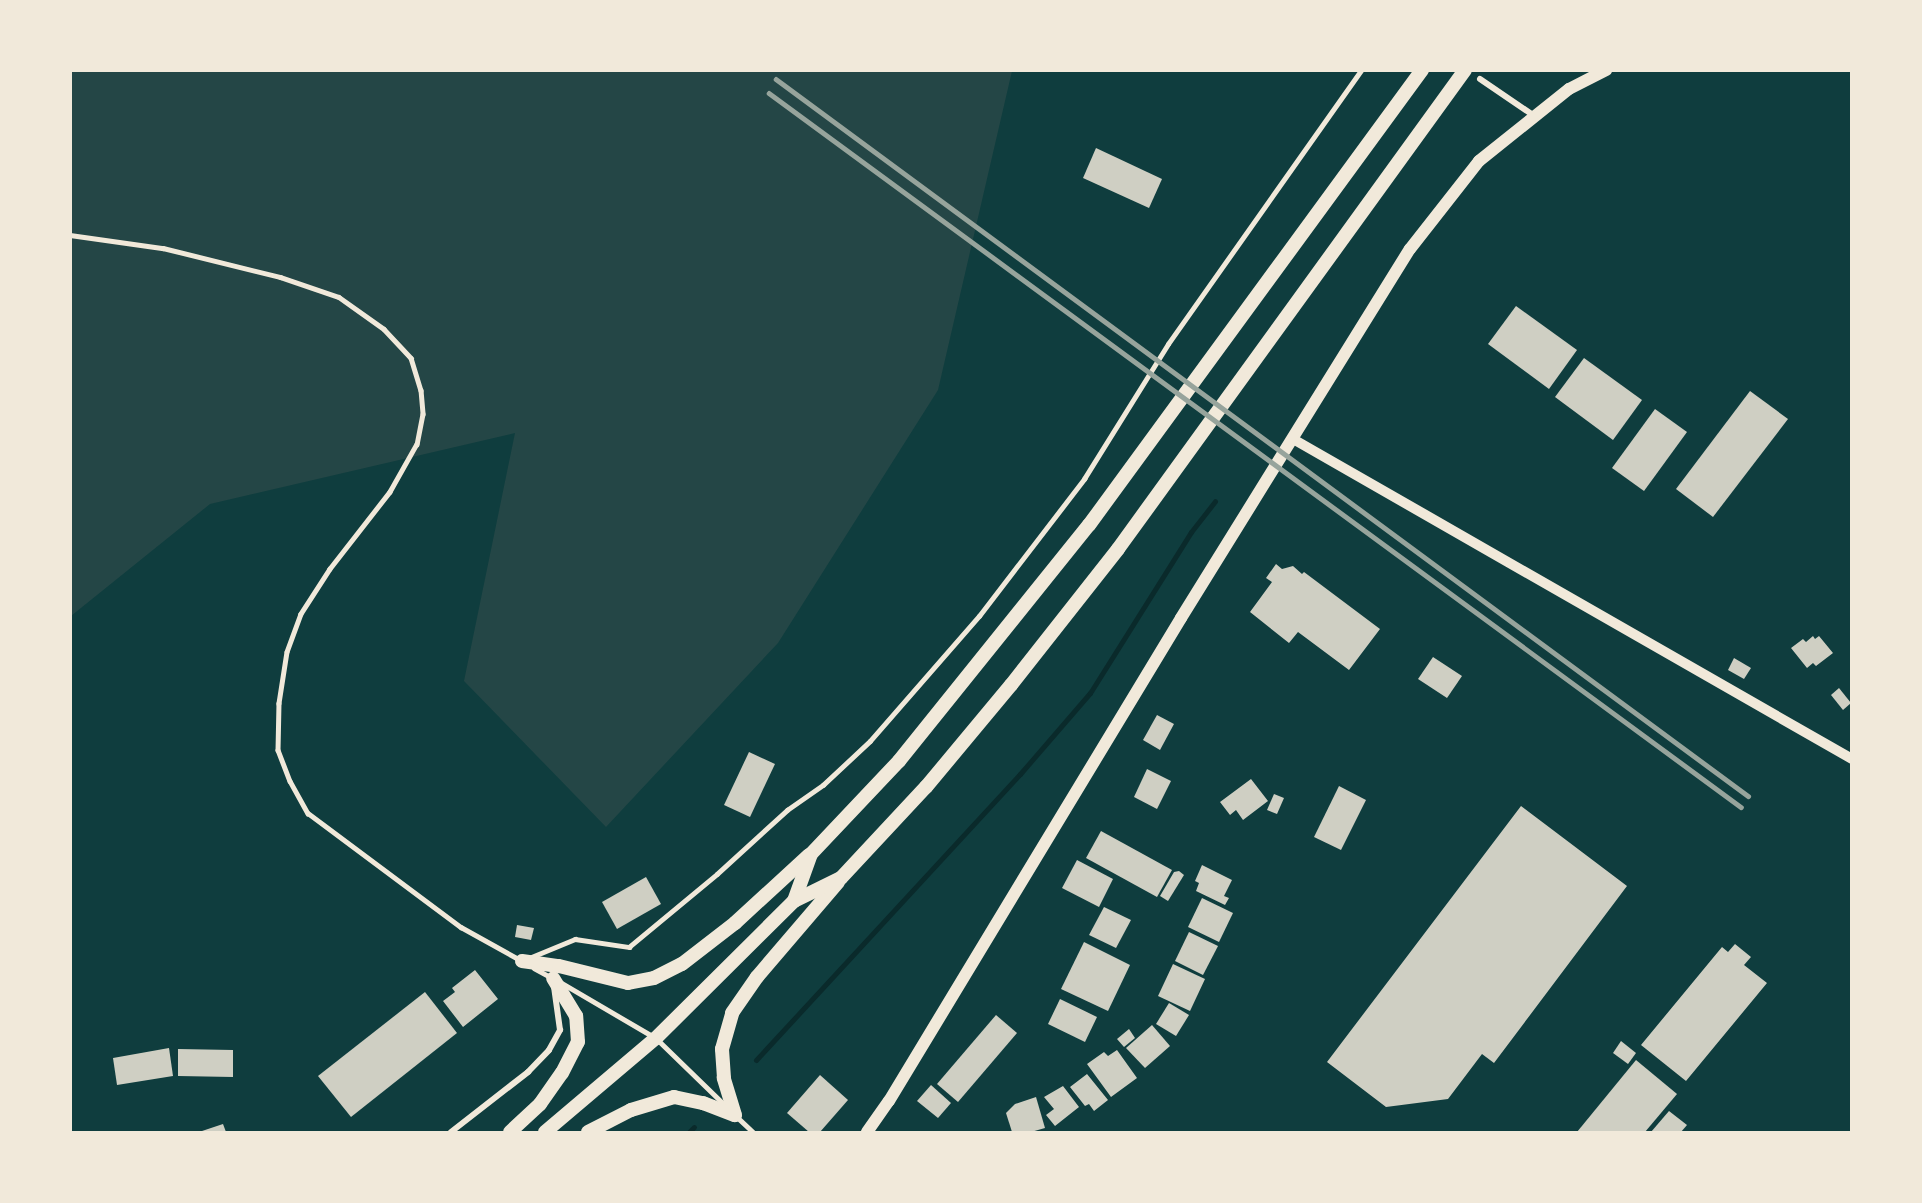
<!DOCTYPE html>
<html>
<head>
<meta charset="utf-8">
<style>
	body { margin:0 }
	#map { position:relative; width:1922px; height:1203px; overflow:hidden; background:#0f3d3e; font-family:"DM Sans",sans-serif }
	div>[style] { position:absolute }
	.green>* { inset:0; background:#244646 }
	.stream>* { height:5px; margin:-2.5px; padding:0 2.5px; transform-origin:2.5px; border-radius:2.5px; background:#0a2a2b }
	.building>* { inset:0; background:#cfcfc3 }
	.service>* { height:4.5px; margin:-2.25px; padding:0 2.25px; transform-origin:2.25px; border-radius:2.25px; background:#f1e9da }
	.minor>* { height:6px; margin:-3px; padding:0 3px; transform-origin:3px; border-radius:3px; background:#f1e9da }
	.tertiary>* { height:10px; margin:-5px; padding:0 5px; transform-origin:5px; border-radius:5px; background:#f1e9da }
	.secondary>* { height:12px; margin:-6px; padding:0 6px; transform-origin:6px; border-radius:6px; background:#f1e9da }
	.primary>* { height:14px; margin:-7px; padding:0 7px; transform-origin:7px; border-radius:7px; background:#f1e9da }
	.rail>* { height:4.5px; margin:-2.25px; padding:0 2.25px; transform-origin:2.25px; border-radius:2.25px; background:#97a49c }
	span { translate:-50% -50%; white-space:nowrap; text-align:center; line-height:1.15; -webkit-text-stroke:5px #f1e9da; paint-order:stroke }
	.frame { position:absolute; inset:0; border:72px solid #f1e9da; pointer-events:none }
</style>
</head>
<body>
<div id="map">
	<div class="green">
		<div style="clip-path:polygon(71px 71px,1012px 71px,938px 390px,778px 643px,606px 827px,464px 681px,515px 433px,210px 504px,71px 616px)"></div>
	</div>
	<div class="stream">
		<div style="left:756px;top:1060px;width:389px;rotate:-47.3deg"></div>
		<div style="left:1020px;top:774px;width:107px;rotate:-49.2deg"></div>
		<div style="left:1090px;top:693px;width:190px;rotate:-57.9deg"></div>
		<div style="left:1191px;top:532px;width:39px;rotate:-52deg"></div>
		<div style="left:689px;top:1132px;width:7px;rotate:-45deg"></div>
	</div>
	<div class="building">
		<div style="clip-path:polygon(1096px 148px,1162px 179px,1149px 208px,1083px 178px)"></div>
		<div style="clip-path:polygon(1516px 306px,1577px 350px,1549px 389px,1488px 344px)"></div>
		<div style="clip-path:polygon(1584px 358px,1642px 400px,1613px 440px,1555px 397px)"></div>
		<div style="clip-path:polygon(1750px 391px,1788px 419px,1713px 517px,1676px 489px)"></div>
		<div style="clip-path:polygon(1655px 409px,1687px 432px,1644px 491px,1612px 468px)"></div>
		<div style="clip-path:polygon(1276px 564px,1282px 569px,1293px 566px,1302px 574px,1304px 572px,1380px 629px,1349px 670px,1298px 632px,1289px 643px,1250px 612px,1272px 582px,1266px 578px)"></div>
		<div style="clip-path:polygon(1813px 636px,1815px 639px,1819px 636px,1833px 653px,1816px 666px,1813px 663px,1807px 668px,1791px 648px,1803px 639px,1806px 642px)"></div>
		<div style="clip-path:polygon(1433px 657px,1462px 676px,1447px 698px,1418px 679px)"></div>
		<div style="clip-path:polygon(1734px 658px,1751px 668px,1744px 679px,1728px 670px)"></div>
		<div style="clip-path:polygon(1839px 688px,1851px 703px,1843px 710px,1831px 695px)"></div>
		<div style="clip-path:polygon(1157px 715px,1174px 724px,1160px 750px,1143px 740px)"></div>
		<div style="clip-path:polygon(749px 752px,775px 764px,750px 817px,724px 805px)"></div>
		<div style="clip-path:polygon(1147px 769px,1171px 781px,1157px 809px,1134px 797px)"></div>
		<div style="clip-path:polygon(1251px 779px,1268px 801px,1243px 820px,1236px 810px,1230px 815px,1220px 802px)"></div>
		<div style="clip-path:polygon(1339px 786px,1366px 800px,1341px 850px,1314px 837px)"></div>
		<div style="clip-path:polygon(1274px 794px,1284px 798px,1277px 814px,1267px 810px)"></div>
		<div style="clip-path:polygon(1521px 806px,1627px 886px,1494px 1063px,1482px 1054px,1448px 1099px,1386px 1107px,1327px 1062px)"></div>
		<div style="clip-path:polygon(1101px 831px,1172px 870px,1157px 897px,1086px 858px)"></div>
		<div style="clip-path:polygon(1077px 860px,1113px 879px,1099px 907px,1062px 888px)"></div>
		<div style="clip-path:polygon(1202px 865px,1232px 880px,1224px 896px,1229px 898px,1225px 905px,1196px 891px,1199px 883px,1195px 881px)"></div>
		<div style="clip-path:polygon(1179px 871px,1184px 875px,1168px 901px,1160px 896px,1174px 872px)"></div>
		<div style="clip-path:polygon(646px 877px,661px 904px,617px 929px,602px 902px)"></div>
		<div style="clip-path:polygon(1202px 898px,1233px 913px,1219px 942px,1188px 927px)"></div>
		<div style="clip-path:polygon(1104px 907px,1131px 920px,1116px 948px,1089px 935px)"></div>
		<div style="clip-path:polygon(517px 925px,534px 928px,531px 940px,515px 937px)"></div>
		<div style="clip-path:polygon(1189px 932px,1218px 946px,1203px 975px,1175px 961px)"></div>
		<div style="clip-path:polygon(1084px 942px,1130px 965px,1108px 1011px,1061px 989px)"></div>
		<div style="clip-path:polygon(1735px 944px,1751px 957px,1744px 965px,1767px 983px,1686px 1081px,1641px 1045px,1722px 947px,1728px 952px)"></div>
		<div style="clip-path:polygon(1173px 964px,1205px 979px,1190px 1011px,1158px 996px)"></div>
		<div style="clip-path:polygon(475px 970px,498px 999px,463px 1027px,443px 1001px,455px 992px,452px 988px)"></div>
		<div style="clip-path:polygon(425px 992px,457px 1033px,351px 1117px,318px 1076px)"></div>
		<div style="clip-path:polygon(1060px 999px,1097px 1017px,1085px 1042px,1048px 1024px)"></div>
		<div style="clip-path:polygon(1169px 1003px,1189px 1015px,1176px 1036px,1156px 1024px)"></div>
		<div style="clip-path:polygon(996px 1015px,1017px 1033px,958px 1102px,937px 1084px)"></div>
		<div style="clip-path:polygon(1152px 1025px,1170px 1046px,1145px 1068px,1126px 1048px)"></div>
		<div style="clip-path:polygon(1129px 1029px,1135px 1038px,1124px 1047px,1117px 1039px)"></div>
		<div style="clip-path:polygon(1621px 1041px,1636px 1053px,1628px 1064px,1613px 1053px)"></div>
		<div style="clip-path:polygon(169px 1048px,173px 1076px,117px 1085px,113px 1058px)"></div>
		<div style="clip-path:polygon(178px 1049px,233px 1050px,233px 1077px,178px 1076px)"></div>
		<div style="clip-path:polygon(1117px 1050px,1137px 1078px,1111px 1097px,1087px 1064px,1104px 1052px,1108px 1056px)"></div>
		<div style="clip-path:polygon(1636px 1060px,1677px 1094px,1645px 1132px,1577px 1132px)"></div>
		<div style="clip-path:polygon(1087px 1074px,1108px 1100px,1094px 1111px,1089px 1104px,1085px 1106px,1070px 1087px)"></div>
		<div style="clip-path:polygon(820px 1075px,848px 1100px,820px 1132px,809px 1132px,787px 1113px)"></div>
		<div style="clip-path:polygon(931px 1085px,951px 1103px,938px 1118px,917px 1101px)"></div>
		<div style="clip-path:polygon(1063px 1086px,1079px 1107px,1055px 1126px,1046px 1115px,1054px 1109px,1044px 1097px)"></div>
		<div style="clip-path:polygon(1036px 1097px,1045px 1128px,1031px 1132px,1012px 1132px,1006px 1113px,1015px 1104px)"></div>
		<div style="clip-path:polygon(1669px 1111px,1687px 1125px,1681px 1132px,1651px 1132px)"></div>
		<div style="clip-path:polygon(223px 1124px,226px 1132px,199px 1132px)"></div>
	</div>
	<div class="service">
		<div style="left:70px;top:235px;width:94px;rotate:8deg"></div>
		<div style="left:163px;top:248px;width:121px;rotate:13.9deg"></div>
		<div style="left:280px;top:277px;width:62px;rotate:18.7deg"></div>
		<div style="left:339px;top:297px;width:55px;rotate:35.4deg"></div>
		<div style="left:384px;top:329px;width:40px;rotate:47deg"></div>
		<div style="left:411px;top:358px;width:34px;rotate:73deg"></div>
		<div style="left:421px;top:390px;width:24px;rotate:85deg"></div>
		<div style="left:423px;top:414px;width:31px;rotate:101deg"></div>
		<div style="left:417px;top:444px;width:55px;rotate:119.4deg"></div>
		<div style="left:390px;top:492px;width:98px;rotate:127.9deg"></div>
		<div style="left:330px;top:569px;width:54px;rotate:122.8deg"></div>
		<div style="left:301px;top:614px;width:40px;rotate:110.2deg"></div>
		<div style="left:287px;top:652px;width:52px;rotate:98.9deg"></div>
		<div style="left:279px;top:703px;width:47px;rotate:91.2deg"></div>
		<div style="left:278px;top:750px;width:33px;rotate:69deg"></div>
		<div style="left:290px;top:781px;width:37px;rotate:61deg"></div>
		<div style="left:308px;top:813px;width:191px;rotate:36.7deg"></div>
		<div style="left:461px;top:927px;width:70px;rotate:29.1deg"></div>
		<div style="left:529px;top:958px;width:50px;rotate:-22.4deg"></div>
		<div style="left:575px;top:939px;width:55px;rotate:8.4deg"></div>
		<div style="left:629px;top:947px;width:114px;rotate:-39.7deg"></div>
		<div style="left:717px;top:874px;width:95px;rotate:-42.4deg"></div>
		<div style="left:787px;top:810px;width:44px;rotate:-34.8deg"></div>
		<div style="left:823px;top:785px;width:64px;rotate:-43.1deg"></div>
		<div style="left:870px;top:741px;width:166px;rotate:-48.9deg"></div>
		<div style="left:979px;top:616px;width:173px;rotate:-52.5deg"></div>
		<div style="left:1084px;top:479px;width:159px;rotate:-58.1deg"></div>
		<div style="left:1168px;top:344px;width:335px;rotate:-54.8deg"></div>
		<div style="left:534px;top:968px;width:18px;rotate:29deg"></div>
		<div style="left:560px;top:982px;width:111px;rotate:30.3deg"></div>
		<div style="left:656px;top:1038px;width:100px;rotate:44.2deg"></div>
		<div style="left:736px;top:1116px;width:23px;rotate:43deg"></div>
	</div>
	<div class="minor">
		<div style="left:1480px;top:79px;width:64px;rotate:34.2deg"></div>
		<div style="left:451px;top:1132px;width:98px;rotate:-37.9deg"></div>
		<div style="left:528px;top:1072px;width:30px;rotate:-46deg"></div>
		<div style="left:549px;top:1050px;width:23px;rotate:-61deg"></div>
		<div style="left:560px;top:1030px;width:43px;rotate:-97.9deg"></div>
	</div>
	<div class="tertiary">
		<div style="left:1293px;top:439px;width:644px;rotate:29.79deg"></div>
	</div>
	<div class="secondary">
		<div style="left:867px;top:1132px;width:38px;rotate:-55deg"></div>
		<div style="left:889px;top:1101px;width:564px;rotate:-58.84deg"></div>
		<div style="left:1181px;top:618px;width:434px;rotate:-58.2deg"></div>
		<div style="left:1410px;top:249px;width:112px;rotate:-51.9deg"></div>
		<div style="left:1479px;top:161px;width:115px;rotate:-38.7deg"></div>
		<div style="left:1569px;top:89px;width:42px;rotate:-27.2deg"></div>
	</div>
	<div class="primary">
		<div style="left:794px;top:901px;width:50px;rotate:-70.1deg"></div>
		<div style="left:811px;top:854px;width:128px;rotate:-46.6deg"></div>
		<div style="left:899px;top:761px;width:303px;rotate:-51.2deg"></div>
		<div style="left:1089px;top:525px;width:564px;rotate:-53.8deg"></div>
		<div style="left:522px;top:961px;width:37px;rotate:8deg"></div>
		<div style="left:559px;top:966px;width:71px;rotate:13.8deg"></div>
		<div style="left:628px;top:983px;width:26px;rotate:-11deg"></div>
		<div style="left:654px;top:978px;width:31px;rotate:-27deg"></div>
		<div style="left:682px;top:964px;width:67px;rotate:-37.7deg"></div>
		<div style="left:735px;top:923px;width:100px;rotate:-42.6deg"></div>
		<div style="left:735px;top:1115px;width:39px;rotate:-107deg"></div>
		<div style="left:724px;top:1078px;width:29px;rotate:-94deg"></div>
		<div style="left:722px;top:1049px;width:37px;rotate:-74deg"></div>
		<div style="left:732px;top:1013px;width:44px;rotate:-55.2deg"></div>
		<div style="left:757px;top:977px;width:125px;rotate:-49.5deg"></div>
		<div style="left:510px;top:1132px;width:41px;rotate:-43deg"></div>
		<div style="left:540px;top:1104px;width:38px;rotate:-55deg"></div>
		<div style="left:562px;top:1073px;width:35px;rotate:-63deg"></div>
		<div style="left:578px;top:1042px;width:26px;rotate:-94deg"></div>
		<div style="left:576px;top:1016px;width:44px;rotate:-121.2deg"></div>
		<div style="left:545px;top:1132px;width:145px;rotate:-40.3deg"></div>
		<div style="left:656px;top:1038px;width:194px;rotate:-44.8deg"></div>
		<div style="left:794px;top:901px;width:52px;rotate:-26.1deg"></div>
		<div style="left:841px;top:878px;width:125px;rotate:-47deg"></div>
		<div style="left:926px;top:787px;width:133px;rotate:-50.2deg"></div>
		<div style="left:1011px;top:685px;width:173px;rotate:-51.8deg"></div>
		<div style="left:1118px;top:549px;width:591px;rotate:-54.08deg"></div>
		<div style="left:588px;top:1132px;width:48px;rotate:-27.1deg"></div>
		<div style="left:631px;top:1110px;width:45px;rotate:-16.8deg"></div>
		<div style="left:674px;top:1097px;width:30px;rotate:12deg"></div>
		<div style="left:703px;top:1103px;width:34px;rotate:21deg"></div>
	</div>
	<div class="rail">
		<div style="left:776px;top:79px;width:1208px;rotate:36.41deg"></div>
		<div style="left:769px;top:93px;width:1206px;rotate:36.3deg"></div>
	</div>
	<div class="frame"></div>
</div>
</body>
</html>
